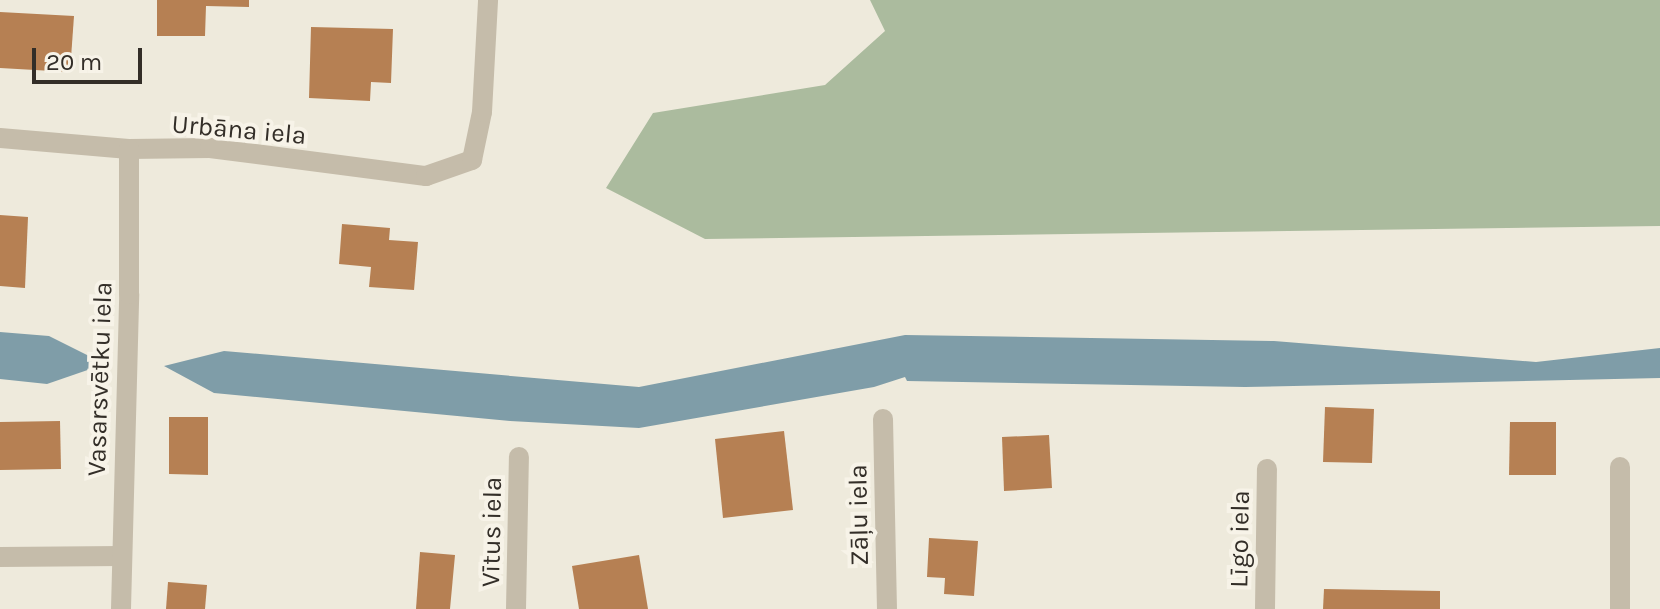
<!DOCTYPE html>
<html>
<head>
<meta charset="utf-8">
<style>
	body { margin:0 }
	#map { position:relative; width:1660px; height:609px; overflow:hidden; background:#eeeadc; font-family:Karla,sans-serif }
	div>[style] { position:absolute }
	.green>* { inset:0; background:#abbb9e }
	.water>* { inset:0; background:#7f9da8 }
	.building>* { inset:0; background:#b68053 }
	.minor>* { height:20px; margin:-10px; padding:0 10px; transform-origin:10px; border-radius:10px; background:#c5bcaa }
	span { translate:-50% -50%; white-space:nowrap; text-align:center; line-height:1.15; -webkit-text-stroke:8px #f7f3e8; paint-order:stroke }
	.street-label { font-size:26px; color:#332e28 }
	.scale { position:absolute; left:32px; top:48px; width:110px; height:36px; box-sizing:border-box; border:4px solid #332e28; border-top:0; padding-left:10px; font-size:24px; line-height:28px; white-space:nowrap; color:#332e28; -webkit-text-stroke:6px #f7f3e8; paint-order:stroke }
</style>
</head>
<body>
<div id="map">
	<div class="green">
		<div style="clip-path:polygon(870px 0,1660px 0,1660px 226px,705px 239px,606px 188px,653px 113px,825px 85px,885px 31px)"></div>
	</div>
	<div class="water">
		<div style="clip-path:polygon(0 332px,49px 336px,105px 364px,47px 384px,0 379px)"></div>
		<div style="clip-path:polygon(905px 335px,1274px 341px,1536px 362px,1660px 348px,1660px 378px,1245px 387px,907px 381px,905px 377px,874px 387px,639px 428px,510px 421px,214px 393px,164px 366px,224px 351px,639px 387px)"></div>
	</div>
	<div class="building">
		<div style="clip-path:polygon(157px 0,249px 0,249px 7px,206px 6px,205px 36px,157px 36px)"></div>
		<div style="clip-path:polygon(0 12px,74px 16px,70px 72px,0 68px)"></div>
		<div style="clip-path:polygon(311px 27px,393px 29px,391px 83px,371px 82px,370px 101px,309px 98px)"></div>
		<div style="clip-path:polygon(0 215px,28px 217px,25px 288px,0 286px)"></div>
		<div style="clip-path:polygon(342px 224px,390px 228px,389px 240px,418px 242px,414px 290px,369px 287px,371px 267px,339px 264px)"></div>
		<div style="clip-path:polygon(1325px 407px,1374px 409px,1372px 463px,1323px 462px)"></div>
		<div style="clip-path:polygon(169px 417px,208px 417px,208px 475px,169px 474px)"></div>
		<div style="clip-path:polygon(60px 421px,61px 469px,0 470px,0 422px)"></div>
		<div style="clip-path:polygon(1510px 422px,1556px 422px,1556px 475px,1509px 475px)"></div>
		<div style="clip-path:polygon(784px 431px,793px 510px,723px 518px,715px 439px)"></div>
		<div style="clip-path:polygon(1049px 435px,1052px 488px,1004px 491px,1002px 437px)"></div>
		<div style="clip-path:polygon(929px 538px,978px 541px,974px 596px,944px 594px,945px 578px,927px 577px)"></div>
		<div style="clip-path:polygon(420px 552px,455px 555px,450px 609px,416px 609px)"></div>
		<div style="clip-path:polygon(639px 555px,648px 609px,579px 609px,572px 566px)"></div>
		<div style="clip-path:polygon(168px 582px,207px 585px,205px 609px,166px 609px)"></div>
		<div style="clip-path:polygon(1324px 589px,1440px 591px,1440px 609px,1323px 609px)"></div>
	</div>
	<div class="minor">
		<div style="left:0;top:138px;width:129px;rotate:4.9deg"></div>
		<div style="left:129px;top:149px;width:81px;rotate:-0.7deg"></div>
		<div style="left:210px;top:148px;width:218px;rotate:7.4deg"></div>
		<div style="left:426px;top:176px;width:49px;rotate:-19.2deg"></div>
		<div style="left:472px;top:160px;width:49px;rotate:-78.2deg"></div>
		<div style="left:482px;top:112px;width:112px;rotate:-86.9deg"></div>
		<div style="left:883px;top:419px;width:190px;rotate:88.8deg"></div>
		<div style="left:0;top:557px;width:121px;rotate:-0.5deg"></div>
		<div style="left:121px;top:609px;width:315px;rotate:-88.5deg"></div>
		<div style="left:129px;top:294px;width:145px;rotate:-90deg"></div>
		<div style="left:516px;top:609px;width:152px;rotate:-88.9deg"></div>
		<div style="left:1265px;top:609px;width:140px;rotate:-89.2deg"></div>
		<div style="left:1620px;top:609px;width:142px;rotate:-90deg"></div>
	</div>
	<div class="street-label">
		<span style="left:239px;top:130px;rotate:5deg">Urbāna iela</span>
		<span style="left:100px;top:379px;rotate:-88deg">Vasarsvētku iela</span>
		<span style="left:859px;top:515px;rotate:-91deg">Zāļu iela</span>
		<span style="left:492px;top:532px;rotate:-89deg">Vītus iela</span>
		<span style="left:1240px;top:539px;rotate:-89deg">Līgo iela</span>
	</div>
	<div class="scale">20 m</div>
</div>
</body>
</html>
